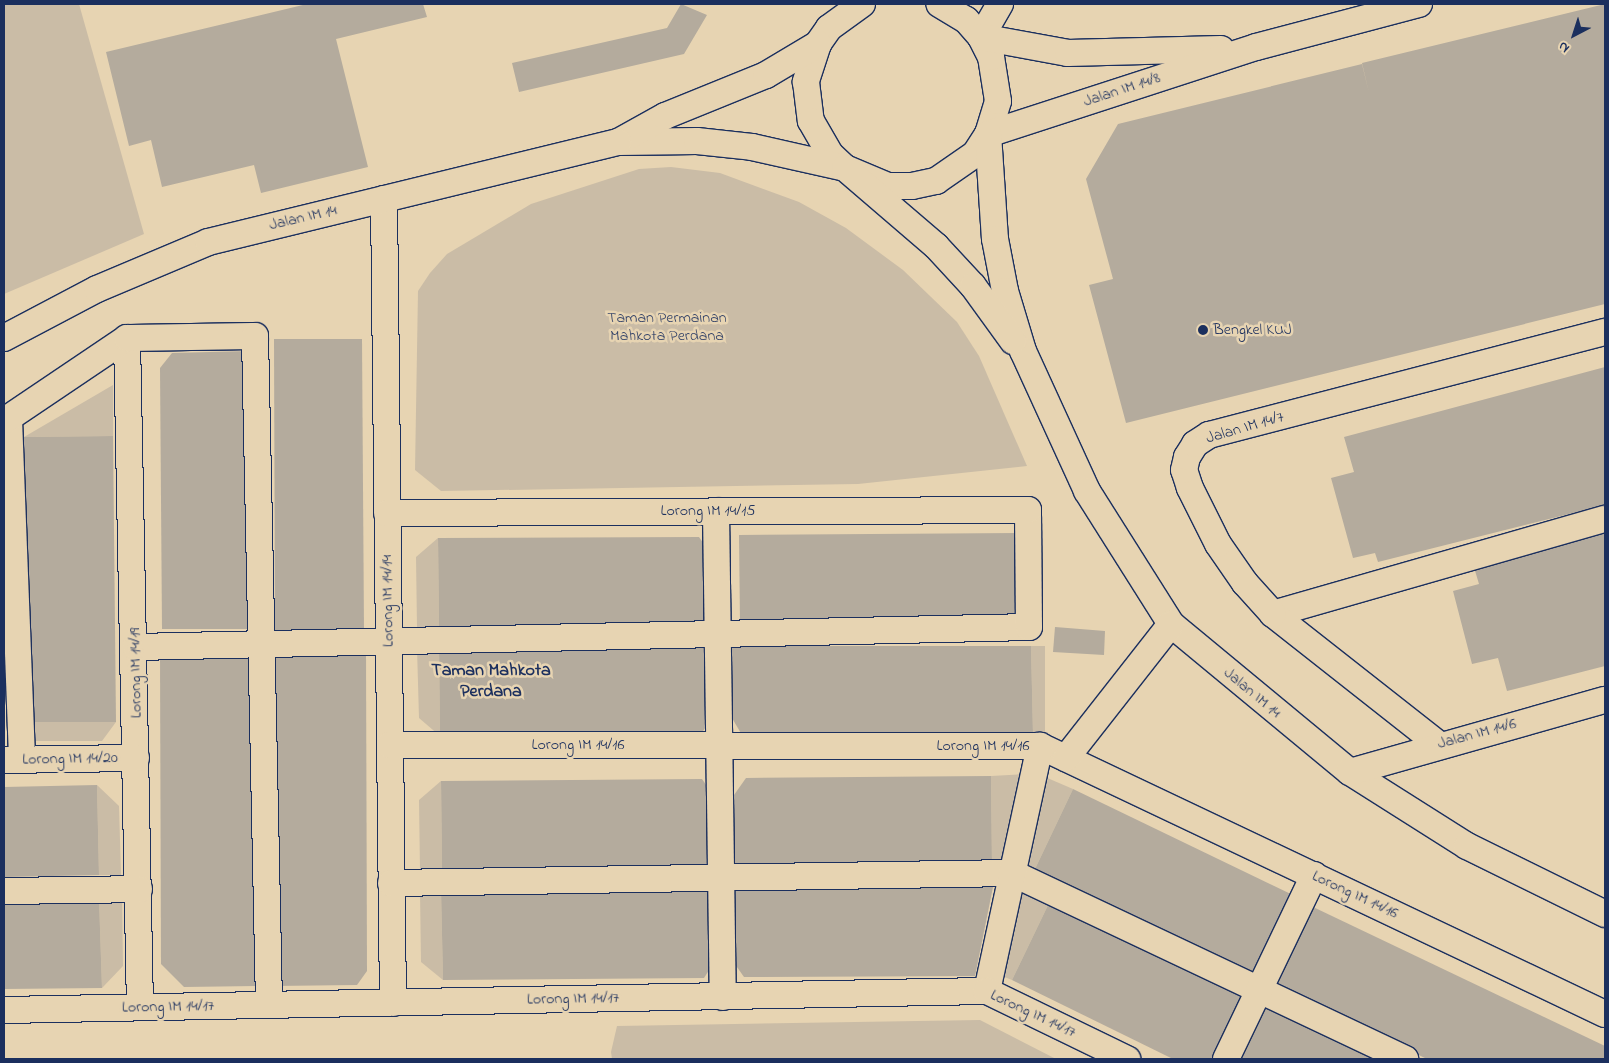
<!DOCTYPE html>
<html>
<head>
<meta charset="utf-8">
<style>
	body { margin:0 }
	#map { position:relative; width:1609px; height:1063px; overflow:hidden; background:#e7d4b2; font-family:"Indie Flower",sans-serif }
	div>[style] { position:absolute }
	.green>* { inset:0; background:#cabca6 }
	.building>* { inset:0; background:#b4ab9d }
	.roads { filter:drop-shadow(1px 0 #1b2f5e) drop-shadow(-1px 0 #1b2f5e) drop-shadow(0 1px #1b2f5e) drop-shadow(0 -1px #1b2f5e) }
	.minor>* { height:26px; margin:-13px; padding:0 13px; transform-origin:13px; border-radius:13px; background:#e7d4b2 }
	.dots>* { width:14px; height:14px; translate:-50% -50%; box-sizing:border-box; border:2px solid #e7d4b2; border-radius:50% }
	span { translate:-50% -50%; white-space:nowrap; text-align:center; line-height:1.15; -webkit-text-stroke:5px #e7d4b2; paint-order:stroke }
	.street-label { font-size:16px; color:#1b2f5e }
	.park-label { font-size:16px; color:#354469 }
	.poi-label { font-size:16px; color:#1b2f5e }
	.left { translate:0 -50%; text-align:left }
	.neighbourhood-label { font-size:18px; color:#1b2f5e; font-weight:700 }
	.frame { position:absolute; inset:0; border:5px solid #1b2f5e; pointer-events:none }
	.north { position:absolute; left:1549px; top:10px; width:50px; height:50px; -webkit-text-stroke:4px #e7d4b2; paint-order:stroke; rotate:220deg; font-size:14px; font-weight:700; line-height:20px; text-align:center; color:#1b2f5e }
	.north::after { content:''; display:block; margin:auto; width:18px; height:22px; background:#1b2f5e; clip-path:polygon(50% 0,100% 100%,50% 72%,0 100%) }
</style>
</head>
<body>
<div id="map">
	<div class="green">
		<div style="clip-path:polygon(4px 4px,79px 4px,144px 234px,4px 294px)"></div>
		<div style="clip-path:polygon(671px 167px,720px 173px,799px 202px,846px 228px,903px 270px,957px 322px,979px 356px,1027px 466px,858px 484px,441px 491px,415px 470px,418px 291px,430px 273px,447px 254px,531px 204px,639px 169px)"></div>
		<div style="clip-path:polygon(113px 385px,113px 436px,24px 437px)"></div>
		<div style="clip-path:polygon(438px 538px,439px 627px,417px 627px,416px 557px)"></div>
		<div style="clip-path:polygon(1031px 646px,1045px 646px,1045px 734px,1033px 734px)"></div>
		<div style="clip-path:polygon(417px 648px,439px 648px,440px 736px,419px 718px)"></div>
		<div style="clip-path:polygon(26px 722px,116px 722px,102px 741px,26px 741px)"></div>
		<div style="clip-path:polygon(1026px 774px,1006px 864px,992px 865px,991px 776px)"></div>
		<div style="clip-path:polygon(1045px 777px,1073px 789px,1035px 869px,1026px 865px)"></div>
		<div style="clip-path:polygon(441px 781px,442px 870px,420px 870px,419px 800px)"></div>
		<div style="clip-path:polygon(97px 785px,119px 806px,121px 875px,99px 875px)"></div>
		<div style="clip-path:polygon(1021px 888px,1050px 901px,1012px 980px,1002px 976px)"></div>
		<div style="clip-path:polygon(441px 891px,443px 980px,421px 962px,420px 892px)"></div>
		<div style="clip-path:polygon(122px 897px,123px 966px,102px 988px,99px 898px)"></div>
		<div style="clip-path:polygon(980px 1020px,1056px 1059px,612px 1059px,611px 1052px,617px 1026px)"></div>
	</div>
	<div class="building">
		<div style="clip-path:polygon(307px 4px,423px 4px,427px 17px,336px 39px,368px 167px,261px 193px,254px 165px,162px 187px,151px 140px,129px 146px,106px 52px)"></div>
		<div style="clip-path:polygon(681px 4px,707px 15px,684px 54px,519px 92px,512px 63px,667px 28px)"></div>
		<div style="clip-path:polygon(1605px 4px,1605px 304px,1126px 423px,1089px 285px,1113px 279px,1086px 179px,1118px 124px,1362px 64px,1369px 93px,1362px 63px)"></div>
		<div style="clip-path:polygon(274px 339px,362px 339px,364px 631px,275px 630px)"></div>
		<div style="clip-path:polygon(248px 351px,251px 629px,162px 629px,160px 368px,172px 353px)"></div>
		<div style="clip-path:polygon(1605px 367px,1605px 505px,1378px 562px,1375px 553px,1353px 558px,1331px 478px,1354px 472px,1344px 437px)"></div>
		<div style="clip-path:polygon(113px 436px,116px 722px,26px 722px,24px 437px)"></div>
		<div style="clip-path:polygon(1605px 528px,1605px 666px,1507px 691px,1498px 658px,1472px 664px,1453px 591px,1479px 584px,1473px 564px)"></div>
		<div style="clip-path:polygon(1022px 533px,1024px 621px,740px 624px,739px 535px)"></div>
		<div style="clip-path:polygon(699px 537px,710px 553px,711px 625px,439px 627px,438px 538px)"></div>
		<div style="clip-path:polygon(1055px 627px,1105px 631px,1104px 655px,1053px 652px)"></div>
		<div style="clip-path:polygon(711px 645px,712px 718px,701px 734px,440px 736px,439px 648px)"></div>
		<div style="clip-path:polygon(731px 646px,1031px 646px,1033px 734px,742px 735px,732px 718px)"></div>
		<div style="clip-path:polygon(271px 649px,366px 649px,367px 971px,357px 985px,273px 986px)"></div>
		<div style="clip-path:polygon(160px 652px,255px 652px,256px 986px,184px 987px,161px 964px)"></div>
		<div style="clip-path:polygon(991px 776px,992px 865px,733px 867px,734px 795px,746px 778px)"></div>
		<div style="clip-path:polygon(702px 779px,713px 795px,714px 868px,442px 870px,441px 781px)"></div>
		<div style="clip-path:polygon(97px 785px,99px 875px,4px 877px,4px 787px)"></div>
		<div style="clip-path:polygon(1073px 789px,1295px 896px,1257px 976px,1035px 869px)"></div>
		<div style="clip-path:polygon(993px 887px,975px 976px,744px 977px,732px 960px,733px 888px)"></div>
		<div style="clip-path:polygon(713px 889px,715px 961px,704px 978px,443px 980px,441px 891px)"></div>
		<div style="clip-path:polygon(99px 898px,102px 988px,4px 989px,4px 899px)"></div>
		<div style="clip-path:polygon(1050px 901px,1247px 996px,1217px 1059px,1173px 1059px,1012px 980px)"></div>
		<div style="clip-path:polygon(1311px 906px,1605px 1046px,1605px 1059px,1427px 1059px,1273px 985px)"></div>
		<div style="clip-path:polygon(1264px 1002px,1383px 1059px,1237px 1059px)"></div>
	</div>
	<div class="roads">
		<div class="minor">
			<div style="left:862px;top:4px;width:41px;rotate:144deg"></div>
			<div style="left:829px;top:28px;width:19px;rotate:125deg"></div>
			<div style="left:818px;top:44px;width:40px;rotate:108deg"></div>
			<div style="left:806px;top:82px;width:39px;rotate:83deg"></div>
			<div style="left:811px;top:121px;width:39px;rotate:60deg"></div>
			<div style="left:831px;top:155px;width:19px;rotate:43deg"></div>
			<div style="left:845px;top:168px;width:47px;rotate:22.7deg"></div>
			<div style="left:888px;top:186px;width:24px"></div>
			<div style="left:912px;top:186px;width:25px;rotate:-12deg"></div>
			<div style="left:936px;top:181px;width:47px;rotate:-34.7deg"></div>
			<div style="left:975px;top:154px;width:24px;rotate:-57deg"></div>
			<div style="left:988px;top:134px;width:34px;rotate:-73deg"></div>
			<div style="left:998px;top:101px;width:45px;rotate:-99deg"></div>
			<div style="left:991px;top:57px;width:22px;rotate:-117deg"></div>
			<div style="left:981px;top:37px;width:23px;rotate:-131deg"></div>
			<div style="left:966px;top:20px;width:31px;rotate:-149deg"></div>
			<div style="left:1000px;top:4px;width:38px;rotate:120deg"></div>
			<div style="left:981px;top:37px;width:88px;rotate:10.4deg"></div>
			<div style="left:1068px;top:53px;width:153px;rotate:-1.5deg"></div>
			<div style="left:1419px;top:4px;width:169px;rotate:165.2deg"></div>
			<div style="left:1256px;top:47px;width:282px;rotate:162deg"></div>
			<div style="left:988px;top:134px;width:105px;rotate:86.2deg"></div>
			<div style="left:995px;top:239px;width:53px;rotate:79.1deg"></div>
			<div style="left:1005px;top:291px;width:63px;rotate:73.3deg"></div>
			<div style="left:1023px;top:351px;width:154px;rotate:65.4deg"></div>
			<div style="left:1087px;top:491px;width:157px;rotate:57.7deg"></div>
			<div style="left:1171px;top:624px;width:232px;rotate:39.6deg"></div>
			<div style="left:1350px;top:772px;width:138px;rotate:32.3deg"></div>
			<div style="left:1467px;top:846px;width:154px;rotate:26.2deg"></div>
			<div style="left:618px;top:142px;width:79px;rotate:-0.7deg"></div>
			<div style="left:697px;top:141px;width:55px;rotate:6.2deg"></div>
			<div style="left:752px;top:147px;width:95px;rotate:12.7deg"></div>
			<div style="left:845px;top:168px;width:120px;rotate:40.6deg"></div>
			<div style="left:936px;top:246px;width:54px;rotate:47.2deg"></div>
			<div style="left:973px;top:286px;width:68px;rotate:54deg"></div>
			<div style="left:618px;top:142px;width:54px;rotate:-29deg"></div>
			<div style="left:665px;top:116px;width:109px;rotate:-22.1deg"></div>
			<div style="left:766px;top:75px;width:61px;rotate:-30.8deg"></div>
			<div style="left:384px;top:199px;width:804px;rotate:89.36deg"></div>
			<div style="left:4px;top:338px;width:105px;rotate:-27.8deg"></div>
			<div style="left:97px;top:289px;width:121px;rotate:-22.9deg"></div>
			<div style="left:208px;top:242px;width:422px;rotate:-13.7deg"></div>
			<div style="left:127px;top:338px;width:669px;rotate:88.89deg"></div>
			<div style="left:9px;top:419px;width:341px;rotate:87.8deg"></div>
			<div style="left:4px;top:421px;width:148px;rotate:-34deg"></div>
			<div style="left:127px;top:338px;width:128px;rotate:-0.9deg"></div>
			<div style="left:255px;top:336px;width:669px;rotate:88.8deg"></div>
			<div style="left:716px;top:511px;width:486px;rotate:89.2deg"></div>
			<div style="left:1273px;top:614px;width:345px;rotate:-16deg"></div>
			<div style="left:136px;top:647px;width:893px;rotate:-1.28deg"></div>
			<div style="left:1029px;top:627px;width:117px;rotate:-90.5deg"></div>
			<div style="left:1028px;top:510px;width:641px;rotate:179.73deg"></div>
			<div style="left:1438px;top:744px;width:210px;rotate:-141.8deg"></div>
			<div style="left:1273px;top:614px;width:42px;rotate:-132.1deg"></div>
			<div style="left:1245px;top:583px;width:47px;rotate:-124.7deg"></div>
			<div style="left:1218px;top:544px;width:63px;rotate:-116.6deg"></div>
			<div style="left:1190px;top:488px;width:19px;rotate:-108deg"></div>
			<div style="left:1184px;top:470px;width:13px;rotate:-77deg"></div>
			<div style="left:1187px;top:457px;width:15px;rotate:-58deg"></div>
			<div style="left:1195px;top:444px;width:17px;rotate:-33deg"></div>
			<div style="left:1209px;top:435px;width:409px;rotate:-14.6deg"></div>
			<div style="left:390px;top:745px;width:650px;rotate:0.09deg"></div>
			<div style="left:1040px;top:746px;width:625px;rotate:25.38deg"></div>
			<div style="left:1066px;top:758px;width:170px;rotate:-51.9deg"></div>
			<div style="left:4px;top:760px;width:132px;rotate:-0.9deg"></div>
			<div style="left:1350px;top:772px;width:265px;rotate:-15.8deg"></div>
			<div style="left:391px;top:883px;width:621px;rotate:-0.92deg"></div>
			<div style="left:1012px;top:873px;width:435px;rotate:25.3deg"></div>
			<div style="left:4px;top:891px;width:135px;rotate:-0.8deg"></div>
			<div style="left:987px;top:991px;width:251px;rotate:-77.8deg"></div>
			<div style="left:4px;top:1010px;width:983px;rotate:-1.11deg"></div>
			<div style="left:987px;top:991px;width:156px;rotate:25.9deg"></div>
			<div style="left:1226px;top:1059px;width:204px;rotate:-64.4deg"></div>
		</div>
	</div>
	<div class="dots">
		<div style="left:1203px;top:330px;background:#1b2f5e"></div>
	</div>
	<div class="street-label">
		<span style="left:1122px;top:90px;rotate:-18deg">Jalan IM 14/8</span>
		<span style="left:303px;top:218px;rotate:-13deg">Jalan IM 14</span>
		<span style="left:1245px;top:428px;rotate:-16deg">Jalan IM 14/7</span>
		<span style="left:708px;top:511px">Lorong IM 14/15</span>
		<span style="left:388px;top:601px;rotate:-91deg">Lorong IM 14/14</span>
		<span style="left:136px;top:673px;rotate:-91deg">Lorong IM 14/19</span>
		<span style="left:1252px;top:693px;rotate:40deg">Jalan IM 14</span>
		<span style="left:1477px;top:734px;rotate:-15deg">Jalan IM 14/6</span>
		<span style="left:578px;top:745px">Lorong IM 14/16</span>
		<span style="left:983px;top:746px">Lorong IM 14/16</span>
		<span style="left:70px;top:759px;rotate:-1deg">Lorong IM 14/20</span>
		<span style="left:1355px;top:895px;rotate:25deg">Lorong IM 14/16</span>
		<span style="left:573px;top:999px;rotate:-1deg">Lorong IM 14/17</span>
		<span style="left:168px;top:1007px;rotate:-1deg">Lorong IM 14/17</span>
		<span style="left:1033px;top:1014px;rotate:25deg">Lorong IM 14/17</span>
	</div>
	<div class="park-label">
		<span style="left:667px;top:327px">Taman Permainan<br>Mahkota Perdana</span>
	</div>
	<div class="poi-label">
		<span class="left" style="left:1213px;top:330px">Bengkel KUJ</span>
	</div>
	<div class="neighbourhood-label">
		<span style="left:491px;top:682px">Taman Mahkota<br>Perdana</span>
	</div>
	<div class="frame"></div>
	<div class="north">N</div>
</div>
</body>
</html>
